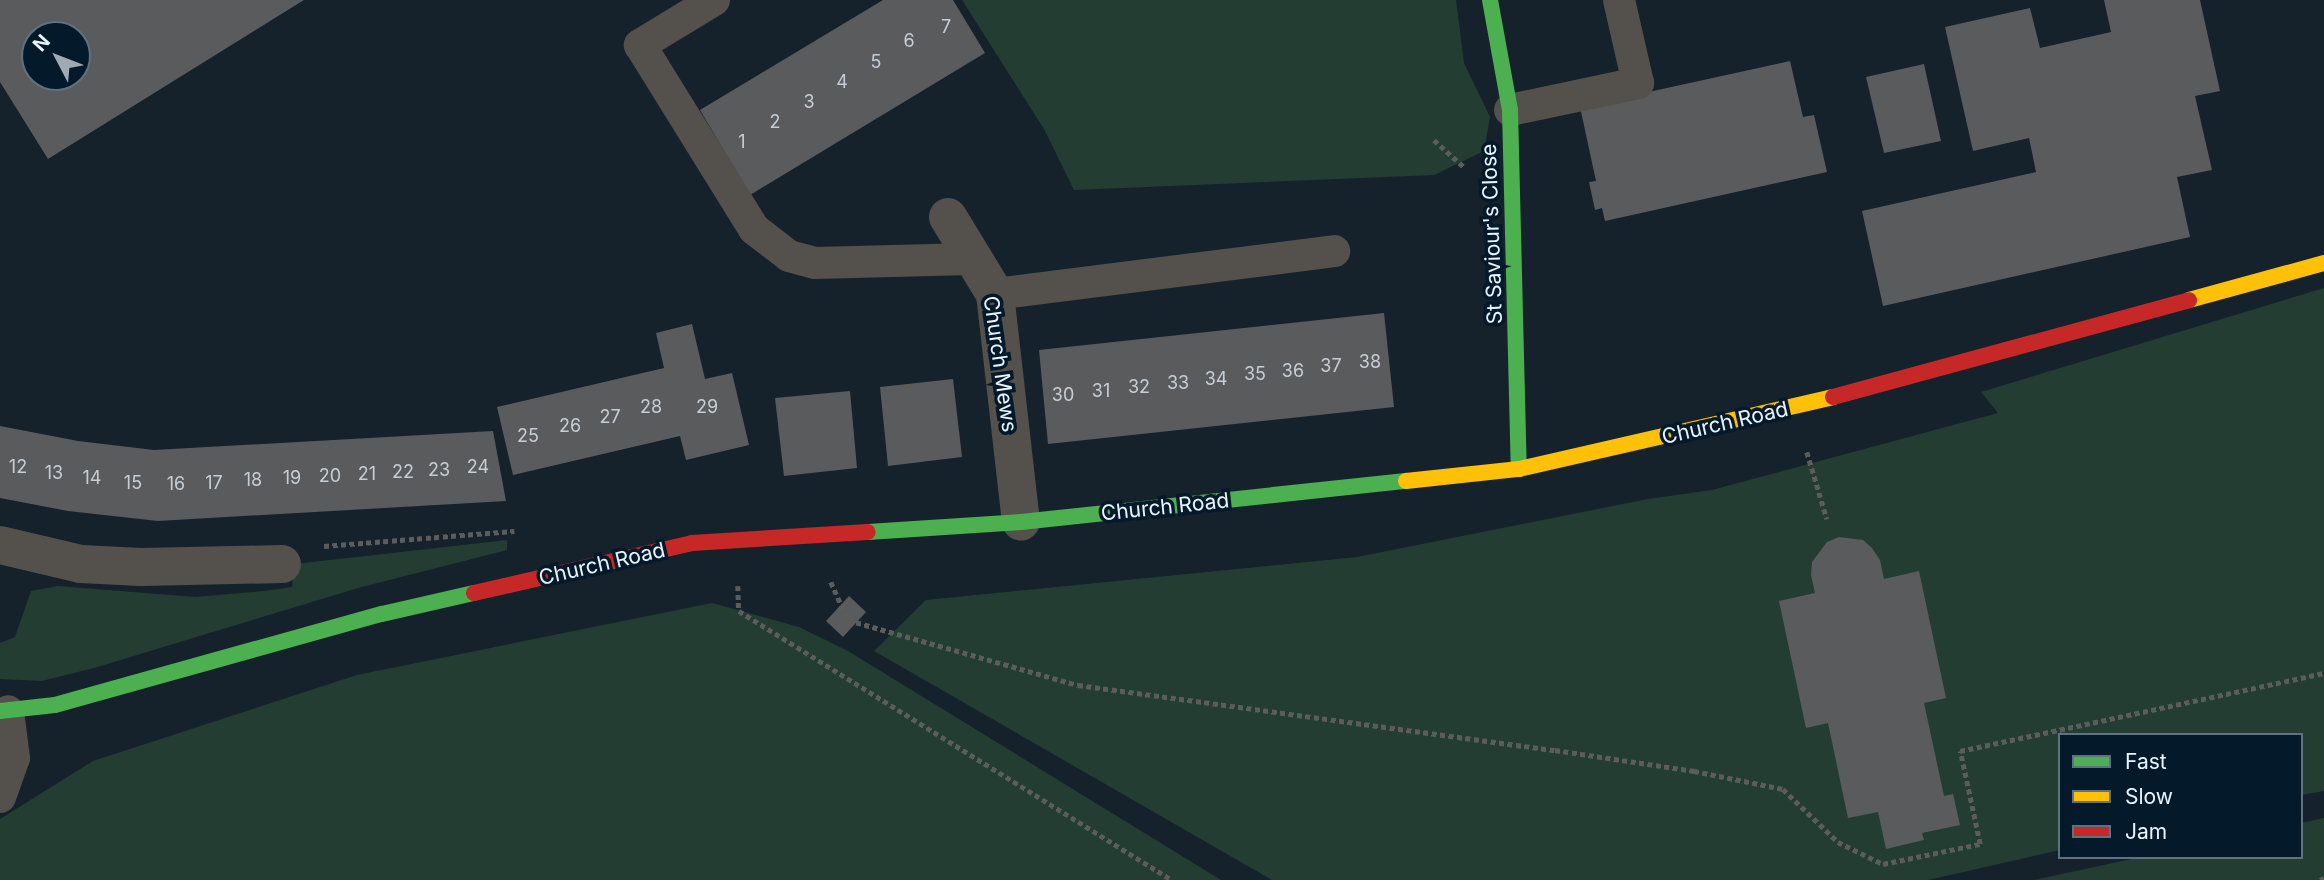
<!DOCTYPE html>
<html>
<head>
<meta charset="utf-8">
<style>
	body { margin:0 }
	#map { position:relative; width:2324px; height:880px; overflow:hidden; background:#15222c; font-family:Inter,sans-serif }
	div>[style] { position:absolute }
	.green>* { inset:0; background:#243d33 }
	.building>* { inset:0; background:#5a5b5c }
	.path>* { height:4.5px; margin-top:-2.25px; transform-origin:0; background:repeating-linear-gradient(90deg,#5c5c5c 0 5px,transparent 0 8.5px) }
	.lane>* { height:32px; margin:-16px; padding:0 16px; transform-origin:16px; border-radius:16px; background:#54504b }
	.street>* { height:38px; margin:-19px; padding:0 19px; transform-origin:19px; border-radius:19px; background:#54504b }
	.fast>* { height:16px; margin:-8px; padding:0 8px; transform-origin:8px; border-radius:8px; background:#4caf50 }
	.slow>* { height:16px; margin:-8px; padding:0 8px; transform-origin:8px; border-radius:8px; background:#ffc107 }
	.jam>* { height:16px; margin:-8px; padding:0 8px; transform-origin:8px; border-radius:8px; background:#c62828 }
	span { translate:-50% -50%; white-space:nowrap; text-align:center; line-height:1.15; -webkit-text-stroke:7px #041a2b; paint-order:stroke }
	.number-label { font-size:18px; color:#c5ced6 }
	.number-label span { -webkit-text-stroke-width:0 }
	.street-label { font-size:21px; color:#e9f4fe }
	.legend { position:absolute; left:2058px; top:733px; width:245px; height:126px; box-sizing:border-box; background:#041a2b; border:2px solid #60717f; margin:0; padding:9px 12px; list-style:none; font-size:21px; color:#e9f4fe }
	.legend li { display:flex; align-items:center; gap:14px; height:35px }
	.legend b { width:35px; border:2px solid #60717f }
	.north { position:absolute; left:21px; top:21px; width:70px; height:70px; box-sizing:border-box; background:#041a2b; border:2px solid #60717f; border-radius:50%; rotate:312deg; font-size:19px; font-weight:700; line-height:28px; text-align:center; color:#e9f4fe }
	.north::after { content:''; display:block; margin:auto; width:24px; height:32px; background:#9faab4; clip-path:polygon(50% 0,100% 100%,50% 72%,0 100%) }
</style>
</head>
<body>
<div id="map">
	<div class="green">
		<div style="clip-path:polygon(962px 0,1456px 0,1464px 63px,1490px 117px,1484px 151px,1434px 175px,1074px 190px,1044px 129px)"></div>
		<div style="clip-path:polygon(2324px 288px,2324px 791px,2301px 795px,2301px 735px,2060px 735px,2060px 850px,1928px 880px,1272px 880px,874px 651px,926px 600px,1357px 557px,1648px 499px,1712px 490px,1998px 413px,1981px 392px)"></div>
		<div style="clip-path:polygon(507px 540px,507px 550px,358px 588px,94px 668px,42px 681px,0 679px,0 643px,15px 637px,31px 591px,58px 586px,195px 597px,264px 591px,292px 587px,295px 564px)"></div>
		<div style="clip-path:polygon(712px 603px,799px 627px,848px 651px,1221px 880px,0 880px,0 819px,93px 761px,357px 675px)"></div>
		<div style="clip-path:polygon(2324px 818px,2324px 880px,2034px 880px,2141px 857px,2301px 857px,2301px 823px)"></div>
	</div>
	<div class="building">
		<div style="clip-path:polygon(evenodd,0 0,304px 0,48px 159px,0 82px,0 0,35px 35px,77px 35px,77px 77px,35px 77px,35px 35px)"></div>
		<div style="clip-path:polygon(883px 0,953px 0,985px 53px,750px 195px,700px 110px)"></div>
		<div style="clip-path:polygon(2104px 0,2200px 0,2220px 91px,2195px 96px,2212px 170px,2177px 177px,2190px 237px,1883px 306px,1862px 211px,2036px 172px,2029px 138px,1973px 151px,1945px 27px,2030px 8px,2040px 48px,2111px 32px)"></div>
		<div style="clip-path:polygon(1790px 61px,1803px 117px,1814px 115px,1827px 172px,1605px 221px,1602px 208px,1595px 210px,1589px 182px,1596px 181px,1580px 107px)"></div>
		<div style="clip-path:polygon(1924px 64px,1941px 141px,1884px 153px,1866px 77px)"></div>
		<div style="clip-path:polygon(1384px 313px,1394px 407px,1048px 444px,1039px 350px)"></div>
		<div style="clip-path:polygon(692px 324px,705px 379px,732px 373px,749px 445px,686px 460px,680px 436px,513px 475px,497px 407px,664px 368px,656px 333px)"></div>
		<div style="clip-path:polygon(953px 379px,962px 457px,888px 466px,880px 387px)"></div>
		<div style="clip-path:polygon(850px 391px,857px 468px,784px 476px,775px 398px)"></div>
		<div style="clip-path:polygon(0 426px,78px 441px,154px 450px,493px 431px,506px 501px,158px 521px,68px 511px,0 498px)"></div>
		<div style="clip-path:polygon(1839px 537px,1863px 540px,1872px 548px,1880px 560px,1884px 579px,1919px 571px,1946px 698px,1924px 703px,1944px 796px,1953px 794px,1960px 825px,1922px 833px,1924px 840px,1886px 849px,1878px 812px,1848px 818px,1828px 723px,1806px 728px,1779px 601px,1815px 593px,1811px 575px,1812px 562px,1827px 542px)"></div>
		<div style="clip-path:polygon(849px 596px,866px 612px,843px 637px,826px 621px)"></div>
	</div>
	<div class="path">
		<div style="left:1434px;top:140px;width:40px;rotate:42deg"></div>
		<div style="left:1807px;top:452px;width:70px;rotate:73.4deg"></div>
		<div style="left:324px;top:546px;width:191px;rotate:-4.5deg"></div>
		<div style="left:831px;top:582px;width:42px;rotate:65.9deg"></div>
		<div style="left:848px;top:620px;width:239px;rotate:15.8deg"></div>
		<div style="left:1078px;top:685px;width:481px;rotate:7.8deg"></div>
		<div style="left:1555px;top:750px;width:141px;rotate:8.6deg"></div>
		<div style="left:1694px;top:771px;width:91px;rotate:11.4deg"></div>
		<div style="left:1783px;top:789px;width:76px;rotate:43.9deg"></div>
		<div style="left:1838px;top:842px;width:50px;rotate:26.1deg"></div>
		<div style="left:1883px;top:864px;width:99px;rotate:-11.7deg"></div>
		<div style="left:1980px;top:844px;width:95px;rotate:-102.1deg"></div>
		<div style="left:1960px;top:751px;width:372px;rotate:-12.1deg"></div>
		<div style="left:738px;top:586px;width:25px;rotate:88deg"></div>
		<div style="left:739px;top:611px;width:510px;rotate:31.85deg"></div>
		<div style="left:2320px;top:880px;width:4px;rotate:-27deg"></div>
	</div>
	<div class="lane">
		<div style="left:714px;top:0;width:87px;rotate:148.7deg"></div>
		<div style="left:640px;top:45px;width:216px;rotate:58.2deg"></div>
		<div style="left:754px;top:229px;width:44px;rotate:37.6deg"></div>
		<div style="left:789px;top:256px;width:27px;rotate:15deg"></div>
		<div style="left:815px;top:263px;width:156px;rotate:-1.5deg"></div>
		<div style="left:1510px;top:110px;width:131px;rotate:-11.9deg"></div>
		<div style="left:1638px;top:83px;width:85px;rotate:-102.9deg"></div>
		<div style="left:995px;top:294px;width:342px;rotate:-7.2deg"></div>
		<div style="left:0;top:797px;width:41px;rotate:-70.3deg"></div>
		<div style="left:14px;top:758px;width:47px;rotate:-97.3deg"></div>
	</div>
	<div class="street">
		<div style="left:948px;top:217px;width:90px;rotate:58.6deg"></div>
		<div style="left:995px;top:294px;width:229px;rotate:83.5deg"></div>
		<div style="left:0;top:545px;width:83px;rotate:13.2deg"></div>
		<div style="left:81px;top:564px;width:60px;rotate:2.9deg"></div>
		<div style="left:141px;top:567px;width:141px;rotate:-1.2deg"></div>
	</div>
	<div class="fast">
		<div style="left:1490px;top:0;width:112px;rotate:79.7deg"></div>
		<div style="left:1510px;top:110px;width:359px;rotate:88.6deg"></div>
		<div style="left:868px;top:532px;width:153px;rotate:-3.7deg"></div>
		<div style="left:1021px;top:522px;width:387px;rotate:-6.1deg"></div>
		<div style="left:0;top:711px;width:55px;rotate:-6.2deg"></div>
		<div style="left:55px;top:705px;width:339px;rotate:-15.6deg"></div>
		<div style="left:382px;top:614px;width:94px;rotate:-12.9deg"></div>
	</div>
	<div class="slow">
		<div style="left:2189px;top:300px;width:140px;rotate:-15.3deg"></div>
		<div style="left:1406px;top:481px;width:114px;rotate:-6.1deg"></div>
		<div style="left:1519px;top:469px;width:322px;rotate:-12.9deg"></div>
	</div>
	<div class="jam">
		<div style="left:1833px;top:397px;width:369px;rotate:-15.2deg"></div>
		<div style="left:474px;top:593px;width:224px;rotate:-12.9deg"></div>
		<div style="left:692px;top:543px;width:176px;rotate:-3.6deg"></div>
	</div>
	<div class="number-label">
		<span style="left:946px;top:27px">7</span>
		<span style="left:909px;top:41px">6</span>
		<span style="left:876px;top:62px">5</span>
		<span style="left:842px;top:82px">4</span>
		<span style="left:809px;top:102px">3</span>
		<span style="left:775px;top:122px">2</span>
		<span style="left:742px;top:142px">1</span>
		<span style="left:1370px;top:362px">38</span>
		<span style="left:1331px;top:366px">37</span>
		<span style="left:1293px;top:371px">36</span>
		<span style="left:1255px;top:374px">35</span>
		<span style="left:1216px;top:379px">34</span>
		<span style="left:1178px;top:383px">33</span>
		<span style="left:1139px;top:387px">32</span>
		<span style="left:1101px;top:391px">31</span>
		<span style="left:1063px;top:395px">30</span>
		<span style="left:651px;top:407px">28</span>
		<span style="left:707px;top:407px">29</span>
		<span style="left:610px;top:417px">27</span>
		<span style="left:570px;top:426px">26</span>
		<span style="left:528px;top:436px">25</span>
		<span style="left:18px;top:467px">12</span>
		<span style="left:478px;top:467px">24</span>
		<span style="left:439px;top:470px">23</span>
		<span style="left:403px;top:472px">22</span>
		<span style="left:54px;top:473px">13</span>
		<span style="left:367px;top:474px">21</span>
		<span style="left:330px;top:476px">20</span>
		<span style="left:92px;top:478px">14</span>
		<span style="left:292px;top:478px">19</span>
		<span style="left:253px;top:480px">18</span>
		<span style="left:133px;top:483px">15</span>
		<span style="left:214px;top:483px">17</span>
		<span style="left:176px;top:484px">16</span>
	</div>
	<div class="street-label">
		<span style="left:1492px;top:234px;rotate:-92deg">St Saviour's Close</span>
		<span style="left:1000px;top:364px;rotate:82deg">Church Mews</span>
		<span style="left:1725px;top:423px;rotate:-13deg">Church Road</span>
		<span style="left:1165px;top:507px;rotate:-6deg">Church Road</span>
		<span style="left:602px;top:564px;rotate:-13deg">Church Road</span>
	</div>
	<ul class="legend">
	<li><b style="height:9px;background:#4caf50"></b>Fast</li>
	<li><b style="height:9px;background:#ffc107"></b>Slow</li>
	<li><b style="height:9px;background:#c62828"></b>Jam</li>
	</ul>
	<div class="north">N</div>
</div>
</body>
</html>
